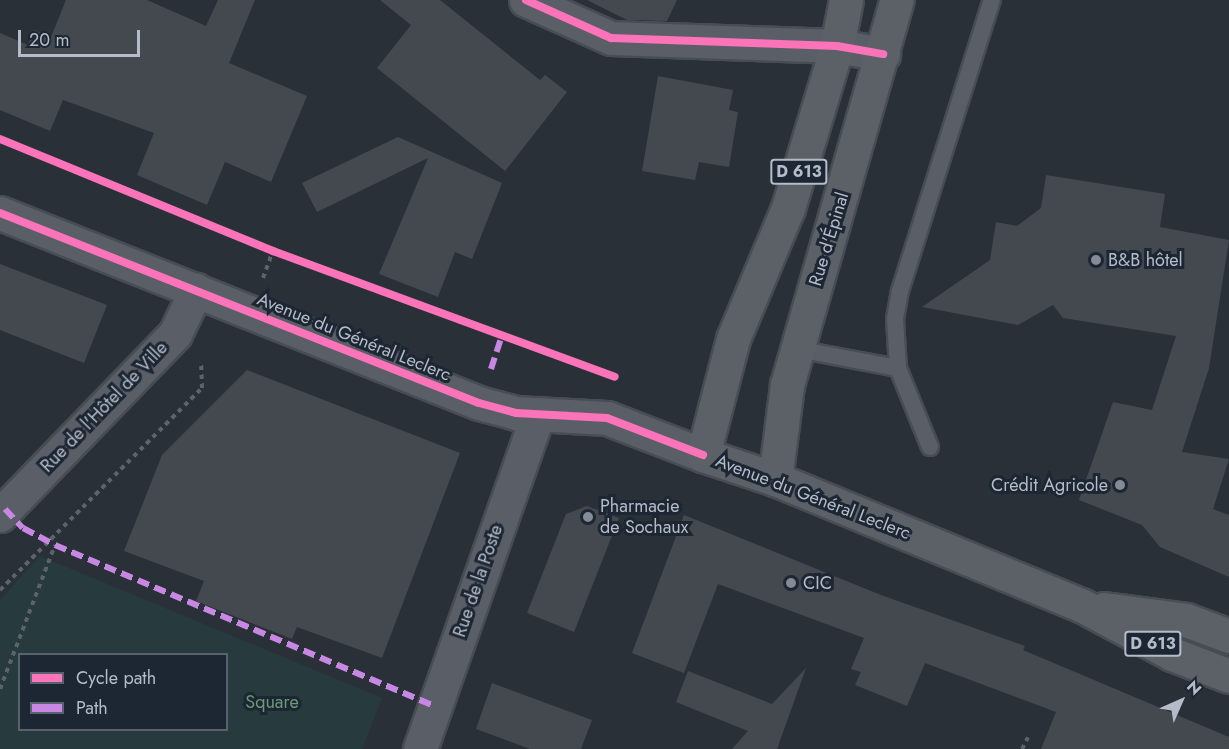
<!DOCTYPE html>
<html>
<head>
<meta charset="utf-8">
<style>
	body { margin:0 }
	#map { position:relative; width:1229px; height:749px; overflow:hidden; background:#2a3038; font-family:Jost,sans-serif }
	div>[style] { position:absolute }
	.green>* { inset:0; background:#273a3e }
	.building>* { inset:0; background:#444950 }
	.path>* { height:4px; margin-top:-2px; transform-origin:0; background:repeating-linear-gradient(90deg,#5d636a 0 4.5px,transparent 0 9px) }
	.roads { filter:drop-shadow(2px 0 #484c53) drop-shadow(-2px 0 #484c53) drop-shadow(0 2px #484c53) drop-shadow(0 -2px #484c53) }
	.lane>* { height:16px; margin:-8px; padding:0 8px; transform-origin:8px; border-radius:8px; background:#5a5e66 }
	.street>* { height:33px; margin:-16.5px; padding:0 16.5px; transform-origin:16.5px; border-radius:16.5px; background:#5a5e66 }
	.primary>* { height:33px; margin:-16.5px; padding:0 16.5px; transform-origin:16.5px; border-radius:16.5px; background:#5c6168 }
	.quiet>* { height:6px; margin-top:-3px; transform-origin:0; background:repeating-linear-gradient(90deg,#c787e3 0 12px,transparent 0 18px) }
	.cycleway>* { height:8px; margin:-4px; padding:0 4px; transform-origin:4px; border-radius:4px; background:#fb73b8 }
	.dots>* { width:16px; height:16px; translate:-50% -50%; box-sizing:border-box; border:3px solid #1d2633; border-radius:50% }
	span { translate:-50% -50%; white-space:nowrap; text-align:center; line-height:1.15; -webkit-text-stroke:6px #1d2633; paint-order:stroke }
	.shield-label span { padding:2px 4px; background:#1d2633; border:2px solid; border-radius:4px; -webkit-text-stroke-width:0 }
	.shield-label { font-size:16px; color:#b4bcc9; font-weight:700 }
	.street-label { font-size:18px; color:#b4bcc9 }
	.poi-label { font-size:18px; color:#b4bcc9 }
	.left { translate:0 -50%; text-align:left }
	.right { translate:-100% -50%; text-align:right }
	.park-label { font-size:18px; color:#6b9a76 }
	.legend { position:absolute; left:18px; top:653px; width:210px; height:78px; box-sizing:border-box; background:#1d2633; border:2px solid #59626f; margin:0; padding:8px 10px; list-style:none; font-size:18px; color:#b4bcc9 }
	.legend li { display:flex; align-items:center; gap:12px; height:30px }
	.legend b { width:30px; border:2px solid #59626f }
	.north { position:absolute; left:1151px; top:671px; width:60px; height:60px; -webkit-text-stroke:4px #1d2633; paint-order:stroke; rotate:45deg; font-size:16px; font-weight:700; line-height:24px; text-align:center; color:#b4bcc9 }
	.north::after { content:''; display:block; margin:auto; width:21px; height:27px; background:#b4bcc9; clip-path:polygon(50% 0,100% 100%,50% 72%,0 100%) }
	.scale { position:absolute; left:18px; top:30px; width:122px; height:27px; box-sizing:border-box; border:3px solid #b4bcc9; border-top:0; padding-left:8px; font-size:18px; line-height:21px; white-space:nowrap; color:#b4bcc9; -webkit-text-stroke:4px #1d2633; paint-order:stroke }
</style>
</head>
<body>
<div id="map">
	<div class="green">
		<div style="clip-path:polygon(evenodd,40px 556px,382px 698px,362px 749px,0 749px,0 600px,40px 556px,20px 654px,226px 654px,226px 730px,20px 730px,20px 654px)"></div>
	</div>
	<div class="building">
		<div style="clip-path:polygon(66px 0,147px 0,206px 26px,218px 0,255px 0,229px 63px,307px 96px,271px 182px,225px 162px,207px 205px,137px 175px,154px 133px,63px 100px,50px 131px,0 110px,0 33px,28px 45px,34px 30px,51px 37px)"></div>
		<div style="clip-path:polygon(380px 0,440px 0,540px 80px,545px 75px,567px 92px,505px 171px,377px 68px,411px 25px)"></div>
		<div style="clip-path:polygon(587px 0,677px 0,667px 21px,627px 20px)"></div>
		<div style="clip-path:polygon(658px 76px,733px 90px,729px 110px,738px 112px,729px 167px,699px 162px,695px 180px,642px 171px)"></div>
		<div style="clip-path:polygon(398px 137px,502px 183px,472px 259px,455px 252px,438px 297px,379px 274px,428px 158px,317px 212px,302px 183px)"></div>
		<div style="clip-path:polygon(1046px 175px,1165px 194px,1160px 227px,1229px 240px,1209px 368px,1182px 452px,1229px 459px,1213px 509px,1229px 515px,1229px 577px,1160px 547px,1142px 525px,1079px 500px,1113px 402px,1152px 410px,1176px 336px,1063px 318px,1053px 305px,1018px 325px,922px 307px,990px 260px,996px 222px,1017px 226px,1041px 208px)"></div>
		<div style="clip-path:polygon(0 264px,107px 305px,84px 363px,0 330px)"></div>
		<div style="clip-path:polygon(247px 370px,460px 453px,382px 658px,297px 627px,292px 639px,196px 601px,204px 581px,124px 551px,162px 455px)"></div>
		<div style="clip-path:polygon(587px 506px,619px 518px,574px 632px,527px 613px,566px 514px)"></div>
		<div style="clip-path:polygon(684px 515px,881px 595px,1025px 646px,1023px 650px,1229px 737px,1229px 749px,1041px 749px,1056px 712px,925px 663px,907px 706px,855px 685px,861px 672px,851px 669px,864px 638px,718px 584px,684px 673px,632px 653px)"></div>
		<div style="clip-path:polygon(806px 668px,777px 749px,732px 749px,748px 731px,676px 702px,688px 671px,772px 704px)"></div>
		<div style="clip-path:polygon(492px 683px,592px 720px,581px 749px,530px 749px,476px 729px)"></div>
	</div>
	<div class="path">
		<div style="left:263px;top:278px;width:29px;rotate:-70deg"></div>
		<div style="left:0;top:590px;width:286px;rotate:-45deg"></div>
		<div style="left:202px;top:388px;width:25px;rotate:-92deg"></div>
		<div style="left:0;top:689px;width:154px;rotate:-69.1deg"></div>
		<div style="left:1022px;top:749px;width:13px;rotate:-63deg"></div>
	</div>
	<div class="roads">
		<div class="lane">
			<div style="left:797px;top:349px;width:103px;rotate:10.7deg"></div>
			<div style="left:930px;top:447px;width:85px;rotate:-112.1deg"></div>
			<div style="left:898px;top:368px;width:49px;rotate:-93.5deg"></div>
			<div style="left:895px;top:319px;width:28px;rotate:-80deg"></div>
			<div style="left:900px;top:291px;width:305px;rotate:-72.5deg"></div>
		</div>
		<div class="street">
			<div style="left:526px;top:0;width:93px;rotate:24.1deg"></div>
			<div style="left:611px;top:38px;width:226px;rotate:2deg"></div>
			<div style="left:837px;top:46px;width:47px;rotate:9.9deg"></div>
			<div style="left:0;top:213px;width:515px;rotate:21.64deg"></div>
			<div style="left:479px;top:403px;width:38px;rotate:15deg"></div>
			<div style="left:516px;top:413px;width:91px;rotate:3.1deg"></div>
			<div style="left:607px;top:418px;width:103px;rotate:21.1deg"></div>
			<div style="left:0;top:515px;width:252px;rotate:-46deg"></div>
			<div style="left:175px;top:334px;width:49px;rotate:-64.5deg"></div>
			<div style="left:420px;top:749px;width:355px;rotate:-70.6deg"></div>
		</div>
		<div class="primary">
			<div style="left:846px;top:0;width:47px;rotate:101.1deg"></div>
			<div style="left:837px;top:46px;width:169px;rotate:106.8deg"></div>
			<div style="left:788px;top:208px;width:142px;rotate:112.8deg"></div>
			<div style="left:733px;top:339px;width:120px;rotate:104.5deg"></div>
			<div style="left:703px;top:455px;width:76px;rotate:18.4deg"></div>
			<div style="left:775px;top:479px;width:331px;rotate:22.4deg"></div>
			<div style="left:1081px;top:605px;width:103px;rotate:28.3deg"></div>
			<div style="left:1172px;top:654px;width:61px;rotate:21.1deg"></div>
			<div style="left:775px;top:479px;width:95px;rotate:-82.7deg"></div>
			<div style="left:787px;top:385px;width:400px;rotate:-74.1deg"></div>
			<div style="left:1104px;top:609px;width:83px;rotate:7.6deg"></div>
			<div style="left:1186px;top:620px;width:46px;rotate:20.4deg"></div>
		</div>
	</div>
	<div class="quiet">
		<div style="left:491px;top:369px;width:33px;rotate:-72deg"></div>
		<div style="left:5px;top:509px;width:26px;rotate:47deg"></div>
		<div style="left:23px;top:528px;width:36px;rotate:28deg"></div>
		<div style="left:55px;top:545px;width:413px;rotate:23deg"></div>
	</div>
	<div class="cycleway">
		<div style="left:526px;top:0;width:93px;rotate:24.1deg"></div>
		<div style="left:611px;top:38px;width:226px;rotate:2deg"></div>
		<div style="left:837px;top:46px;width:47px;rotate:9.9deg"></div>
		<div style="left:0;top:139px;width:295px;rotate:22.3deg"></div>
		<div style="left:273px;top:251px;width:364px;rotate:20.2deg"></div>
		<div style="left:0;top:213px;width:515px;rotate:21.64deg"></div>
		<div style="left:479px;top:403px;width:38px;rotate:15deg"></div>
		<div style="left:516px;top:413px;width:91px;rotate:3.1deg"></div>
		<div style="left:607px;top:418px;width:103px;rotate:21.1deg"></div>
	</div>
	<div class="dots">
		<div style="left:1096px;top:260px;background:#848b96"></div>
		<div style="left:1120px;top:485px;background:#848b96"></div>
		<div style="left:588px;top:517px;background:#848b96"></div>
		<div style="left:791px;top:583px;background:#848b96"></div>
	</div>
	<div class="shield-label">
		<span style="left:799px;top:172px">D 613</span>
		<span style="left:1153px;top:644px">D 613</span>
	</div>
	<div class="street-label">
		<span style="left:829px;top:239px;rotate:-73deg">Rue d'Épinal</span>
		<span style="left:354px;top:337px;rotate:22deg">Avenue du Général Leclerc</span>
		<span style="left:104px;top:407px;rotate:-46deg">Rue de l'Hôtel de Ville</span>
		<span style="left:813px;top:497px;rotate:21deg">Avenue du Général Leclerc</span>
		<span style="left:478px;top:581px;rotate:-71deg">Rue de la Poste</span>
	</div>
	<div class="poi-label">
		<span class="left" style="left:1108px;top:260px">B&amp;B hôtel</span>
		<span class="right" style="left:1108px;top:485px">Crédit Agricole</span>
		<span class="left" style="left:600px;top:517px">Pharmacie<br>de Sochaux</span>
		<span class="left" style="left:803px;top:583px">CIC</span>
	</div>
	<div class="park-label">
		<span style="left:272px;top:702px">Square</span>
	</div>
	<ul class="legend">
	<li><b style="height:8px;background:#fb73b8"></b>Cycle path</li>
	<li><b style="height:8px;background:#c787e3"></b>Path</li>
	</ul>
	<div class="north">N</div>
	<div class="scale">20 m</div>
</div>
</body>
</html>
